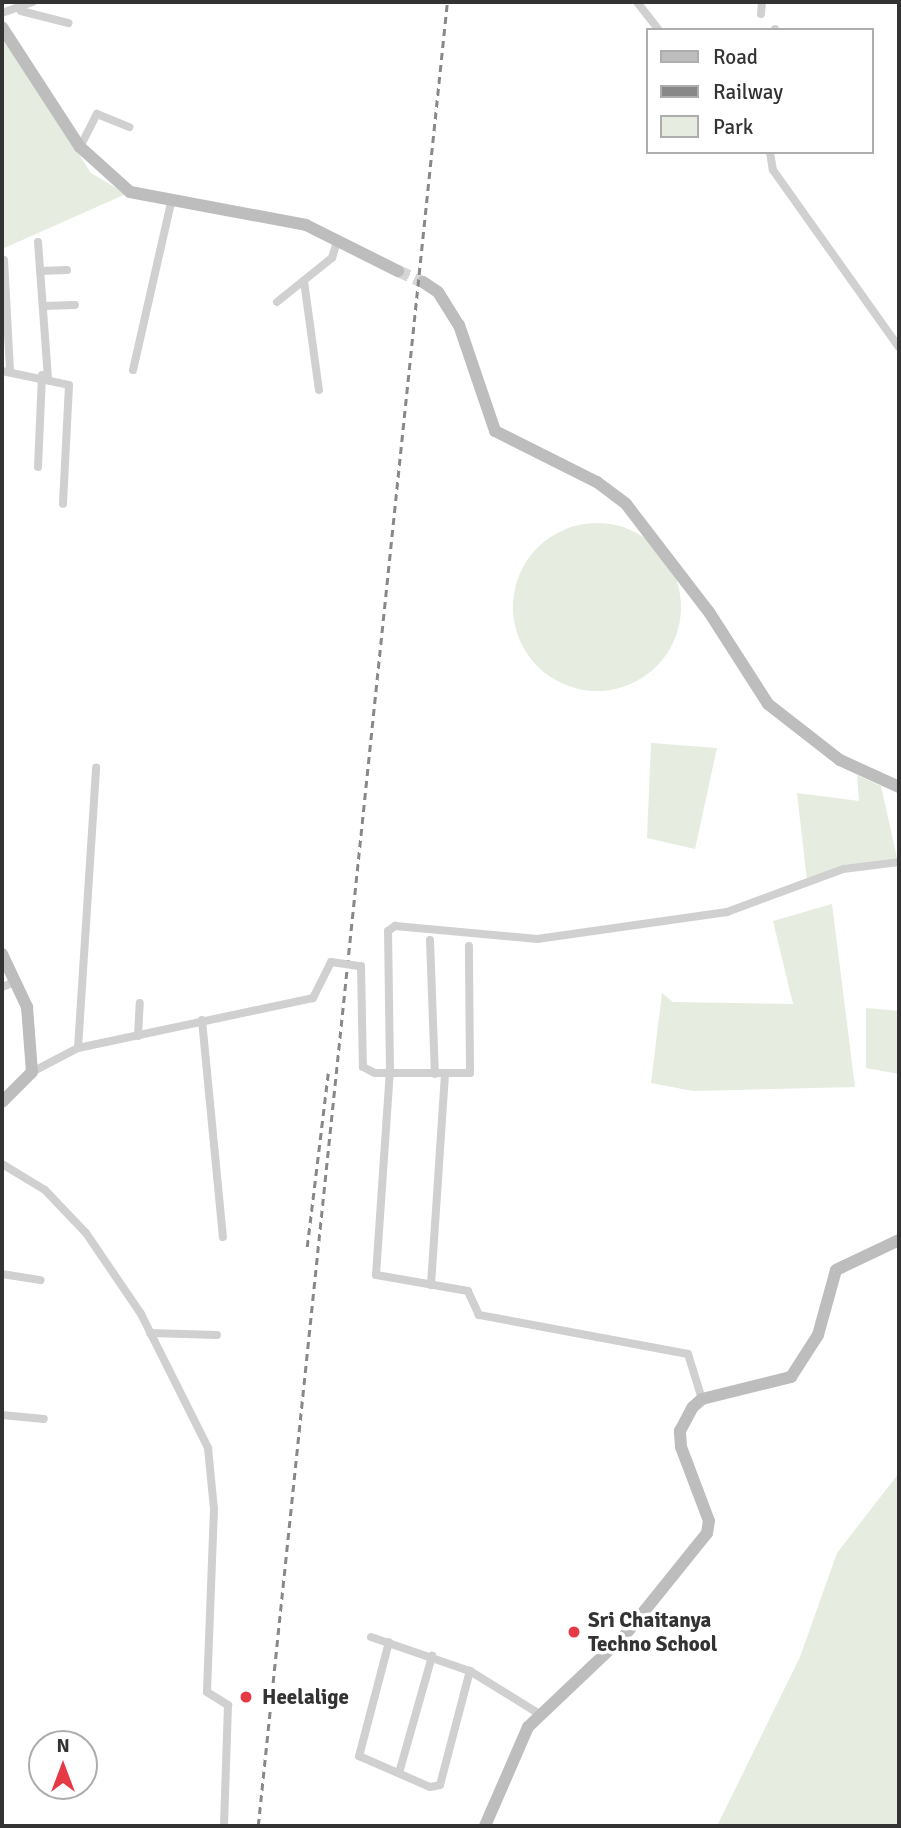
<!DOCTYPE html>
<html>
<head>
<meta charset="utf-8">
<style>
	body { margin:0 }
	#map { position:relative; width:901px; height:1828px; overflow:hidden; background:#fff; font-family:Signika,sans-serif }
	div>[style] { position:absolute }
	.green>* { inset:0; background:#e6ecdf }
	.round { border-radius:50% }
	.secondary-tunnel>* { height:12px; margin-top:-6px; transform-origin:0; background:repeating-linear-gradient(90deg,#d6d6d6 0 12px,transparent 0 18px) }
	.street>* { height:8px; margin:-4px; padding:0 4px; transform-origin:4px; border-radius:4px; background:#d0d0d0 }
	.secondary>* { height:12px; margin:-6px; padding:0 6px; transform-origin:6px; border-radius:6px; background:#bdbdbd }
	.rail>* { height:2.5px; margin-top:-1.25px; transform-origin:0; background:repeating-linear-gradient(90deg,#888 0 7px,transparent 0 12px) }
	.street-bridge>* { height:8px; margin:-4px; padding:0 4px; transform-origin:4px; border-radius:4px; background:#d0d0d0 }
	.dots>* { width:19px; height:19px; translate:-50% -50%; box-sizing:border-box; border:4px solid #fff; border-radius:50% }
	span { translate:-50% -50%; white-space:nowrap; text-align:center; line-height:1.15; -webkit-text-stroke:7px #fff; paint-order:stroke }
	.poi-label { font-size:21px; color:#333; font-weight:700 }
	.left { translate:0 -50%; text-align:left }
	.frame { position:absolute; inset:0; border:4px solid #333; pointer-events:none }
	.legend { position:absolute; left:646px; top:28px; width:228px; height:126px; box-sizing:border-box; background:#fff; border:2px solid #adadad; margin:0; padding:9px 12px; list-style:none; font-size:21px; color:#333 }
	.legend li { display:flex; align-items:center; gap:14px; height:35px }
	.legend b { width:35px; border:2px solid #adadad }
	.north { position:absolute; left:28px; top:1730px; width:70px; height:70px; box-sizing:border-box; background:#fff; border:2px solid #adadad; border-radius:50%; rotate:0deg; font-size:19px; font-weight:700; line-height:28px; text-align:center; color:#333 }
	.north::after { content:''; display:block; margin:auto; width:24px; height:32px; background:#e63946; clip-path:polygon(50% 0,100% 100%,50% 72%,0 100%) }
</style>
</head>
<body>
<div id="map">
	<div class="green">
		<div style="clip-path:polygon(2px 35px,91px 173px,126px 194px,2px 249px)"></div>
		<div class="round" style="left:513px;top:523px;width:168px;height:168px"></div>
		<div style="clip-path:polygon(651px 743px,717px 748px,695px 849px,647px 838px)"></div>
		<div style="clip-path:polygon(857px 775px,881px 786px,897px 858px,842px 865px,807px 881px,797px 793px,859px 801px)"></div>
		<div style="clip-path:polygon(832px 904px,855px 1087px,693px 1091px,651px 1083px,662px 993px,673px 1002px,793px 1004px,773px 921px)"></div>
		<div style="clip-path:polygon(866px 1008px,899px 1011px,899px 1074px,866px 1068px)"></div>
		<div style="clip-path:polygon(899px 1473px,899px 1826px,717px 1826px,800px 1657px,837px 1553px)"></div>
	</div>
	<div class="secondary-tunnel">
		<div style="left:398px;top:271px;width:27px;rotate:24deg"></div>
	</div>
	<div class="street">
		<div style="left:637px;top:2px;width:36px;rotate:52deg"></div>
		<div style="left:21px;top:11px;width:49px;rotate:14.3deg"></div>
		<div style="left:2px;top:13px;width:33px;rotate:-20deg"></div>
		<div style="left:761px;top:14px;width:12px;rotate:-85deg"></div>
		<div style="left:775px;top:30px;width:1px;rotate:-90deg"></div>
		<div style="left:80px;top:147px;width:37px;rotate:-63deg"></div>
		<div style="left:97px;top:114px;width:35px;rotate:22deg"></div>
		<div style="left:770px;top:152px;width:18px;rotate:81deg"></div>
		<div style="left:773px;top:170px;width:217px;rotate:54.6deg"></div>
		<div style="left:38px;top:242px;width:135px;rotate:85.8deg"></div>
		<div style="left:4px;top:260px;width:111px;rotate:86.9deg"></div>
		<div style="left:40px;top:271px;width:27px;rotate:-2deg"></div>
		<div style="left:304px;top:281px;width:110px;rotate:82.2deg"></div>
		<div style="left:277px;top:302px;width:70px;rotate:-38.7deg"></div>
		<div style="left:332px;top:258px;width:17px;rotate:-73deg"></div>
		<div style="left:43px;top:306px;width:32px;rotate:-2deg"></div>
		<div style="left:133px;top:370px;width:171px;rotate:-77.2deg"></div>
		<div style="left:2px;top:371px;width:68px;rotate:11.8deg"></div>
		<div style="left:69px;top:385px;width:119px;rotate:92.9deg"></div>
		<div style="left:38px;top:467px;width:92px;rotate:-87.5deg"></div>
		<div style="left:430px;top:940px;width:134px;rotate:87.9deg"></div>
		<div style="left:361px;top:966px;width:101px;rotate:88.9deg"></div>
		<div style="left:363px;top:1067px;width:13px;rotate:27deg"></div>
		<div style="left:375px;top:1073px;width:95px"></div>
		<div style="left:470px;top:1073px;width:127px;rotate:-90.5deg"></div>
		<div style="left:2px;top:987px;width:16px;rotate:-22deg"></div>
		<div style="left:202px;top:1020px;width:218px;rotate:84.5deg"></div>
		<div style="left:138px;top:1036px;width:33px;rotate:-87deg"></div>
		<div style="left:78px;top:1048px;width:281px;rotate:-86.3deg"></div>
		<div style="left:32px;top:1072px;width:52px;rotate:-27.6deg"></div>
		<div style="left:78px;top:1048px;width:240px;rotate:-12deg"></div>
		<div style="left:313px;top:998px;width:40px;rotate:-63.4deg"></div>
		<div style="left:2px;top:1164px;width:50px;rotate:31.2deg"></div>
		<div style="left:45px;top:1190px;width:59px;rotate:46.4deg"></div>
		<div style="left:86px;top:1233px;width:98px;rotate:55.8deg"></div>
		<div style="left:141px;top:1314px;width:150px;rotate:63.4deg"></div>
		<div style="left:208px;top:1448px;width:61px;rotate:84.4deg"></div>
		<div style="left:214px;top:1509px;width:183px;rotate:92.2deg"></div>
		<div style="left:207px;top:1692px;width:25px;rotate:32deg"></div>
		<div style="left:228px;top:1705px;width:121px;rotate:91.9deg"></div>
		<div style="left:2px;top:1274px;width:39px;rotate:9deg"></div>
		<div style="left:431px;top:1285px;width:211px;rotate:-86.2deg"></div>
		<div style="left:150px;top:1333px;width:67px;rotate:1.7deg"></div>
		<div style="left:702px;top:1399px;width:47px;rotate:-107.3deg"></div>
		<div style="left:688px;top:1354px;width:213px;rotate:-169.4deg"></div>
		<div style="left:479px;top:1315px;width:26px;rotate:-115deg"></div>
		<div style="left:468px;top:1291px;width:93px;rotate:-170.1deg"></div>
		<div style="left:376px;top:1275px;width:203px;rotate:-86.1deg"></div>
		<div style="left:390px;top:1072px;width:141px;rotate:-90.8deg"></div>
		<div style="left:388px;top:931px;width:9px;rotate:-36deg"></div>
		<div style="left:395px;top:926px;width:143px;rotate:5.2deg"></div>
		<div style="left:537px;top:939px;width:192px;rotate:-8.1deg"></div>
		<div style="left:727px;top:912px;width:124px;rotate:-20.3deg"></div>
		<div style="left:843px;top:869px;width:56px;rotate:-7.1deg"></div>
		<div style="left:2px;top:1415px;width:42px;rotate:5.4deg"></div>
		<div style="left:371px;top:1637px;width:105px;rotate:19deg"></div>
		<div style="left:470px;top:1671px;width:84px;rotate:31.8deg"></div>
		<div style="left:389px;top:1642px;width:118px;rotate:104.7deg"></div>
		<div style="left:359px;top:1756px;width:77px;rotate:23.6deg"></div>
		<div style="left:430px;top:1787px;width:10px;rotate:-11deg"></div>
		<div style="left:440px;top:1785px;width:118px;rotate:-75.3deg"></div>
		<div style="left:399px;top:1773px;width:122px;rotate:-74.2deg"></div>
	</div>
	<div class="secondary">
		<div style="left:2px;top:27px;width:143px;rotate:57deg"></div>
		<div style="left:80px;top:147px;width:67px;rotate:42deg"></div>
		<div style="left:130px;top:192px;width:179px;rotate:10.6deg"></div>
		<div style="left:306px;top:225px;width:103px;rotate:26.6deg"></div>
		<div style="left:423px;top:282px;width:18px;rotate:34deg"></div>
		<div style="left:438px;top:292px;width:39px;rotate:58deg"></div>
		<div style="left:459px;top:325px;width:112px;rotate:71.2deg"></div>
		<div style="left:495px;top:431px;width:114px;rotate:26.6deg"></div>
		<div style="left:597px;top:482px;width:36px;rotate:37deg"></div>
		<div style="left:626px;top:504px;width:136px;rotate:52.5deg"></div>
		<div style="left:709px;top:612px;width:109px;rotate:57.3deg"></div>
		<div style="left:768px;top:704px;width:91px;rotate:37.9deg"></div>
		<div style="left:840px;top:760px;width:65px;rotate:24.6deg"></div>
		<div style="left:2px;top:954px;width:59px;rotate:64.7deg"></div>
		<div style="left:27px;top:1007px;width:65px;rotate:85.6deg"></div>
		<div style="left:32px;top:1072px;width:42px;rotate:135deg"></div>
		<div style="left:485px;top:1826px;width:108px;rotate:-66.5deg"></div>
		<div style="left:528px;top:1727px;width:134px;rotate:-43.5deg"></div>
		<div style="left:625px;top:1635px;width:131px;rotate:-51.2deg"></div>
		<div style="left:707px;top:1533px;width:12px;rotate:-81deg"></div>
		<div style="left:709px;top:1521px;width:79px;rotate:-110.7deg"></div>
		<div style="left:681px;top:1447px;width:16px;rotate:-94deg"></div>
		<div style="left:680px;top:1431px;width:27px;rotate:-62deg"></div>
		<div style="left:693px;top:1407px;width:12px;rotate:-42deg"></div>
		<div style="left:702px;top:1399px;width:92px;rotate:-13.9deg"></div>
		<div style="left:791px;top:1377px;width:50px;rotate:-57.3deg"></div>
		<div style="left:818px;top:1335px;width:67px;rotate:-74.5deg"></div>
		<div style="left:836px;top:1270px;width:70px;rotate:-25.5deg"></div>
	</div>
	<div class="rail">
		<div style="left:307px;top:1247px;width:175px;rotate:-83.1deg"></div>
		<div style="left:258px;top:1826px;width:1834px;rotate:-84.08deg"></div>
	</div>
	<div class="street-bridge">
		<div style="left:331px;top:962px;width:30px;rotate:8deg"></div>
	</div>
	<div class="dots">
		<div style="left:574px;top:1632px;background:#e63946"></div>
		<div style="left:246px;top:1697px;background:#e63946"></div>
	</div>
	<div class="poi-label">
		<span class="left" style="left:588px;top:1632px">Sri Chaitanya<br>Techno School</span>
		<span class="left" style="left:262px;top:1697px">Heelalige</span>
	</div>
	<div class="frame"></div>
	<ul class="legend">
	<li><b style="height:9px;background:#bdbdbd"></b>Road</li>
	<li><b style="height:9px;background:#888"></b>Railway</li>
	<li><b style="height:19px;background:#e6ecdf"></b>Park</li>
	</ul>
	<div class="north">N</div>
</div>
</body>
</html>
